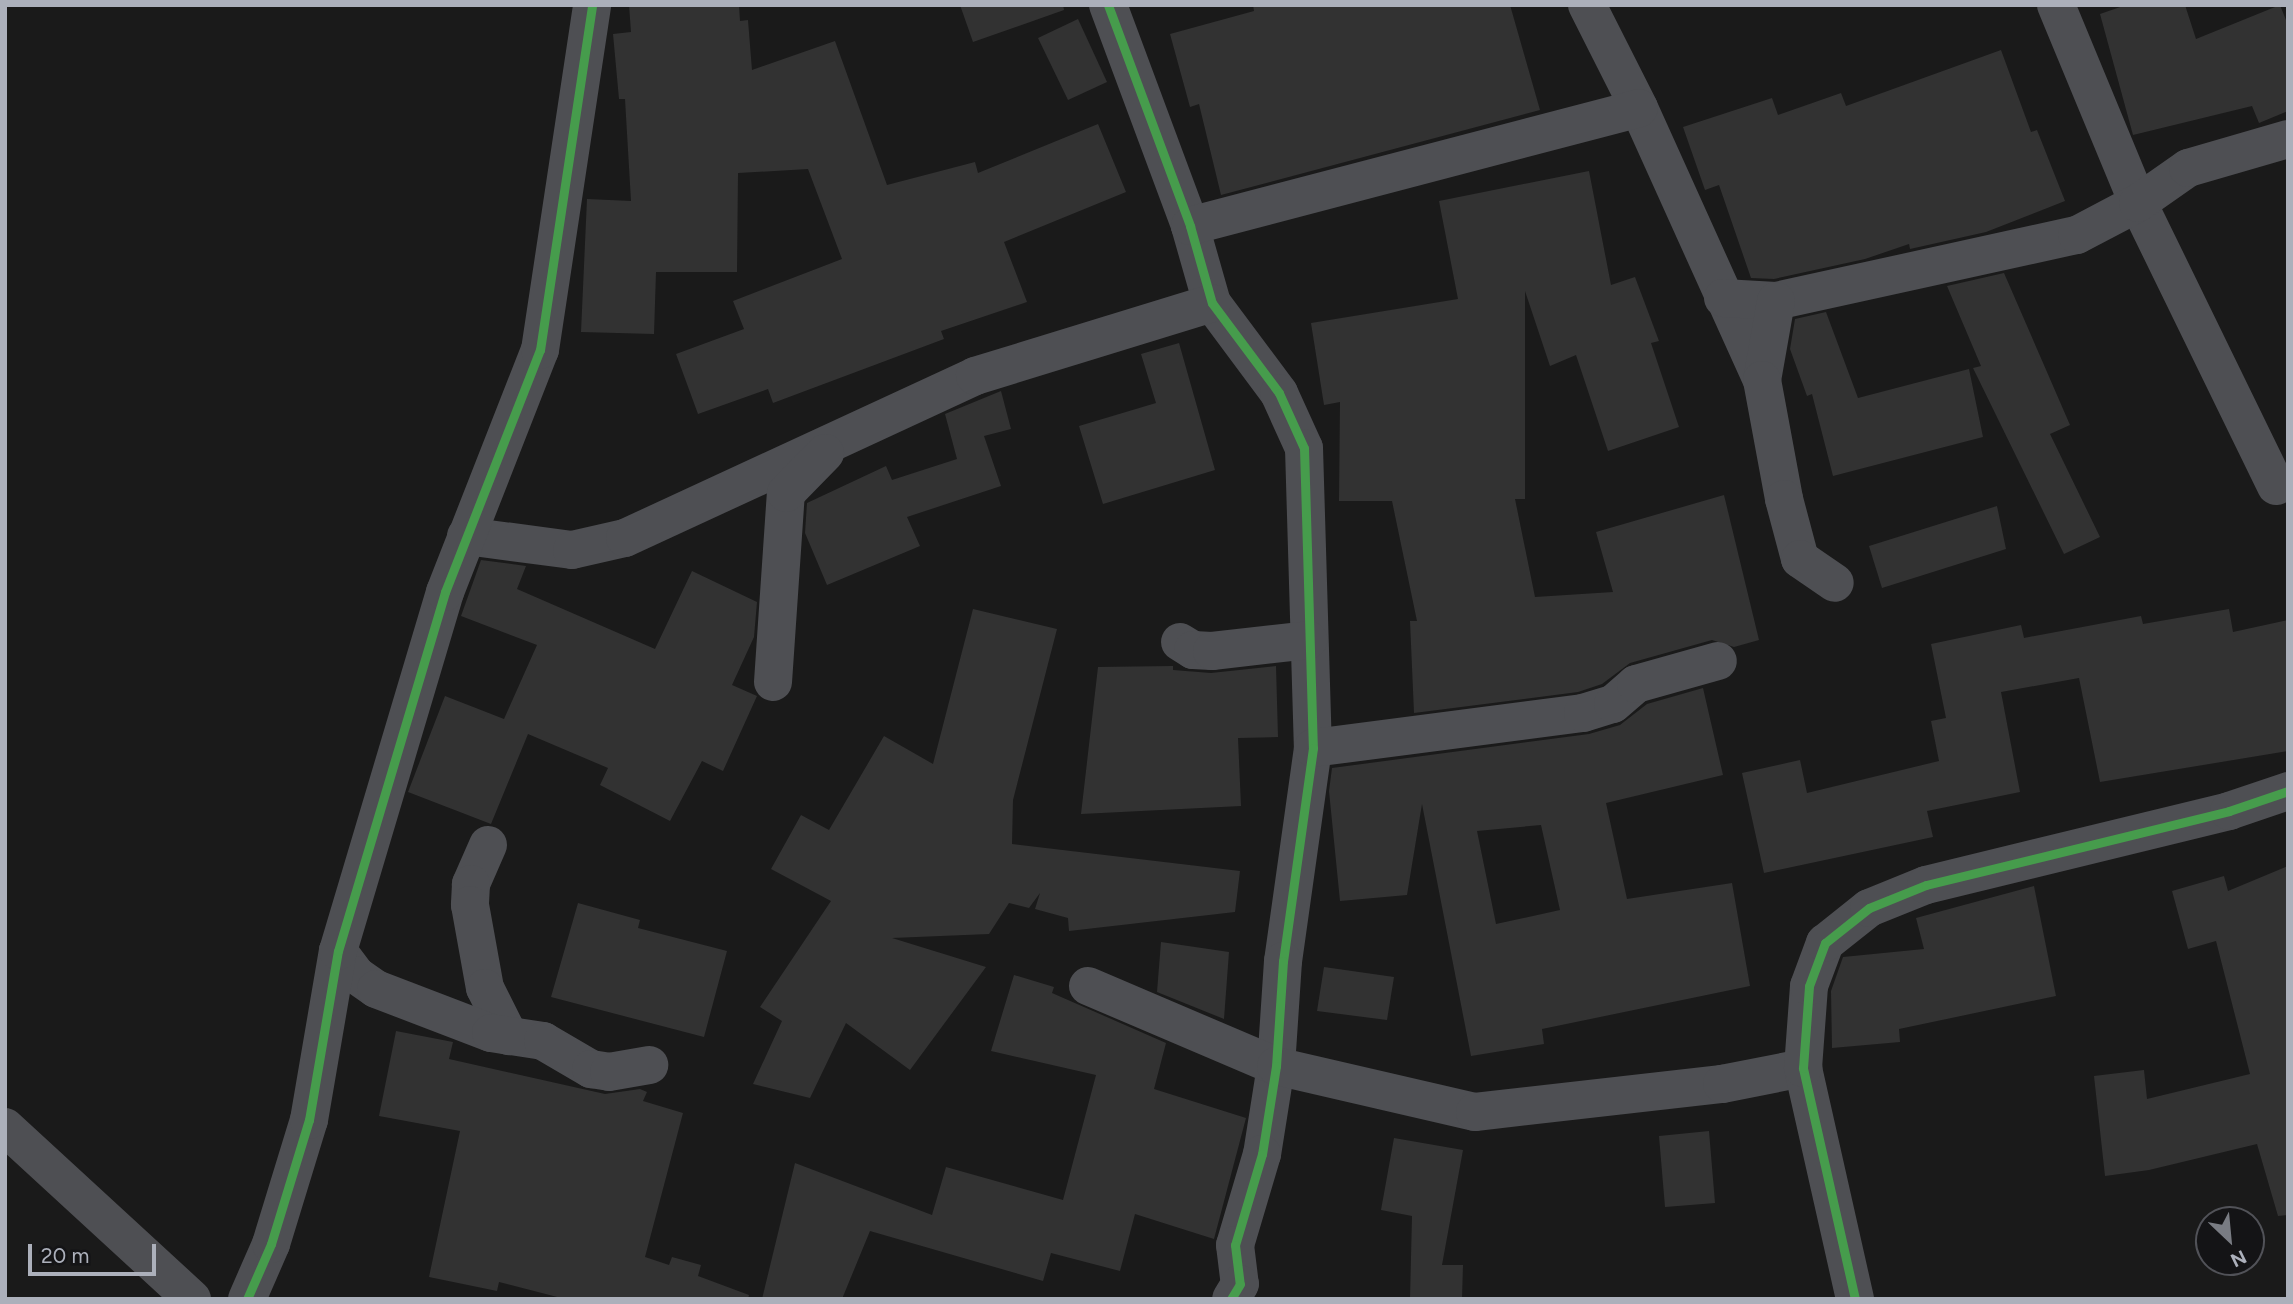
<!DOCTYPE html>
<html>
<head>
<meta charset="utf-8">
<style>
	body { margin:0 }
	#map { position:relative; width:2293px; height:1304px; overflow:hidden; background:#1a1a1a; font-family:Figtree,sans-serif }
	div>[style] { position:absolute }
	.building>* { inset:0; background:#323232 }
	.minor>* { height:38px; margin:-19px; padding:0 19px; transform-origin:19px; border-radius:19px; background:#4e4f53 }
	.cycleway>* { height:9px; margin:-4.5px; padding:0 4.5px; transform-origin:4.5px; border-radius:4.5px; background:#469c4c }
	span { translate:-50% -50%; white-space:nowrap; text-align:center; line-height:1.15; -webkit-text-stroke:7px #141416; paint-order:stroke }
	.frame { position:absolute; inset:0; border:7px solid #acb0bb; pointer-events:none }
	.north { position:absolute; left:2195px; top:1206px; width:70px; height:70px; box-sizing:border-box; background:#141416; border:2px solid #515258; border-radius:50%; rotate:154deg; font-size:19px; font-weight:700; line-height:28px; text-align:center; color:#acb0bb }
	.north::after { content:''; display:block; margin:auto; width:24px; height:32px; background:#797c83; clip-path:polygon(50% 0,100% 100%,50% 72%,0 100%) }
	.scale { position:absolute; left:28px; top:1244px; width:128px; height:32px; box-sizing:border-box; border:4px solid #acb0bb; border-top:0; padding-left:9px; font-size:21px; line-height:24px; white-space:nowrap; color:#acb0bb; -webkit-text-stroke:5px #141416; paint-order:stroke }
</style>
</head>
<body>
<div id="map">
	<div class="building">
		<div style="clip-path:polygon(629px 5px,739px 5px,740px 21px,748px 20px,752px 70px,835px 41px,887px 185px,975px 162px,978px 173px,1098px 124px,1126px 192px,1004px 242px,1027px 302px,941px 331px,944px 339px,773px 403px,768px 389px,698px 414px,676px 354px,744px 329px,733px 301px,842px 259px,808px 169px,738px 173px,737px 272px,656px 272px,654px 334px,581px 332px,587px 199px,631px 201px,625px 99px,619px 99px,613px 34px,631px 32px)"></div>
		<div style="clip-path:polygon(960px 5px,1063px 5px,1064px 10px,973px 42px)"></div>
		<div style="clip-path:polygon(1253px 5px,1510px 5px,1540px 110px,1221px 195px,1199px 104px,1190px 107px,1170px 34px,1254px 11px)"></div>
		<div style="clip-path:polygon(2126px 5px,2185px 5px,2196px 39px,2280px 5px,2288px 25px,2288px 111px,2259px 123px,2252px 106px,2133px 135px,2100px 14px)"></div>
		<div style="clip-path:polygon(1078px 19px,1107px 82px,1068px 100px,1038px 38px)"></div>
		<div style="clip-path:polygon(2001px 50px,2031px 132px,2037px 130px,2065px 201px,1986px 232px,1910px 249px,1909px 244px,1865px 259px,1774px 279px,1751px 278px,1719px 185px,1705px 190px,1683px 127px,1772px 98px,1778px 115px,1841px 93px,1846px 106px)"></div>
		<div style="clip-path:polygon(1589px 171px,1611px 285px,1635px 277px,1659px 341px,1651px 343px,1679px 427px,1608px 451px,1576px 355px,1550px 366px,1525px 291px,1525px 499px,1515px 499px,1535px 597px,1613px 592px,1596px 532px,1724px 495px,1759px 640px,1734px 647px,1712px 640px,1630px 663px,1602px 684px,1578px 692px,1414px 713px,1410px 621px,1417px 621px,1392px 501px,1339px 501px,1340px 402px,1324px 405px,1311px 323px,1458px 299px,1439px 201px)"></div>
		<div style="clip-path:polygon(2004px 273px,2070px 425px,2050px 434px,2100px 537px,2064px 554px,1973px 368px,1981px 366px,1947px 286px)"></div>
		<div style="clip-path:polygon(1826px 312px,1858px 398px,1969px 369px,1983px 437px,1833px 476px,1812px 394px,1807px 396px,1790px 349px,1795px 319px)"></div>
		<div style="clip-path:polygon(1179px 343px,1215px 470px,1103px 504px,1079px 426px,1156px 403px,1141px 354px)"></div>
		<div style="clip-path:polygon(1001px 391px,1011px 429px,984px 436px,1001px 486px,907px 517px,920px 546px,827px 585px,805px 533px,807px 503px,886px 466px,892px 480px,957px 459px,945px 414px)"></div>
		<div style="clip-path:polygon(1997px 506px,2006px 549px,1882px 588px,1869px 546px)"></div>
		<div style="clip-path:polygon(481px 560px,526px 566px,517px 589px,655px 649px,692px 571px,757px 602px,754px 637px,732px 685px,757px 696px,723px 771px,702px 761px,670px 821px,600px 785px,608px 768px,528px 734px,491px 824px,408px 792px,445px 696px,504px 719px,537px 645px,461px 616px)"></div>
		<div style="clip-path:polygon(973px 609px,1057px 629px,1013px 800px,1012px 844px,1240px 871px,1235px 912px,1069px 931px,1068px 918px,1035px 909px,1040px 893px,1029px 908px,1009px 903px,989px 934px,892px 938px,986px 967px,910px 1070px,846px 1023px,810px 1098px,753px 1084px,782px 1021px,760px 1007px,831px 901px,771px 869px,801px 815px,829px 830px,884px 736px,933px 764px)"></div>
		<div style="clip-path:polygon(2229px 609px,2233px 632px,2288px 620px,2288px 751px,2100px 782px,2079px 678px,2001px 692px,2020px 792px,1927px 811px,1933px 837px,1764px 873px,1742px 773px,1800px 760px,1807px 793px,1939px 761px,1931px 721px,1946px 718px,1931px 644px,2021px 625px,2024px 638px,2141px 616px,2143px 624px)"></div>
		<div style="clip-path:polygon(1173px 666px,1173px 670px,1211px 673px,1276px 666px,1278px 737px,1238px 738px,1241px 806px,1081px 814px,1098px 667px)"></div>
		<div style="clip-path:polygon(evenodd,1703px 688px,1723px 775px,1606px 803px,1627px 899px,1732px 883px,1750px 986px,1542px 1029px,1544px 1044px,1471px 1056px,1422px 804px,1407px 895px,1340px 901px,1329px 791px,1332px 768px,1589px 734px,1620px 725px,1647px 704px,1703px 688px,1541px 825px,1560px 910px,1496px 924px,1477px 831px,1541px 825px)"></div>
		<div style="clip-path:polygon(2288px 866px,2288px 1215px,2278px 1216px,2257px 1144px,2149px 1170px,2105px 1176px,2094px 1076px,2144px 1070px,2147px 1099px,2250px 1074px,2216px 941px,2188px 949px,2172px 891px,2224px 876px,2228px 891px)"></div>
		<div style="clip-path:polygon(2034px 886px,2056px 996px,1899px 1029px,1900px 1042px,1832px 1048px,1831px 991px,1843px 957px,1924px 949px,1916px 918px)"></div>
		<div style="clip-path:polygon(578px 903px,640px 920px,638px 928px,727px 951px,704px 1037px,551px 997px)"></div>
		<div style="clip-path:polygon(1161px 942px,1229px 952px,1224px 1019px,1157px 992px)"></div>
		<div style="clip-path:polygon(1324px 967px,1394px 977px,1387px 1020px,1317px 1011px)"></div>
		<div style="clip-path:polygon(1014px 975px,1054px 987px,1052px 993px,1166px 1043px,1154px 1089px,1246px 1118px,1214px 1239px,1135px 1214px,1120px 1271px,1051px 1253px,1043px 1281px,870px 1231px,842px 1299px,762px 1299px,795px 1163px,932px 1215px,946px 1167px,1063px 1200px,1096px 1075px,991px 1051px)"></div>
		<div style="clip-path:polygon(396px 1031px,453px 1042px,449px 1059px,605px 1094px,640px 1089px,647px 1092px,643px 1101px,683px 1113px,645px 1257px,669px 1265px,672px 1257px,701px 1265px,698px 1276px,749px 1295px,748px 1299px,565px 1299px,499px 1282px,497px 1291px,429px 1277px,460px 1131px,379px 1116px)"></div>
		<div style="clip-path:polygon(1709px 1131px,1715px 1203px,1665px 1207px,1659px 1136px)"></div>
		<div style="clip-path:polygon(1394px 1138px,1463px 1150px,1442px 1265px,1463px 1265px,1462px 1299px,1410px 1299px,1412px 1216px,1381px 1210px)"></div>
	</div>
	<div class="minor">
		<div style="left:1108px;top:5px;width:236px;rotate:69.6deg"></div>
		<div style="left:1190px;top:226px;width:80px;rotate:74.1deg"></div>
		<div style="left:1212px;top:303px;width:112px;rotate:53.3deg"></div>
		<div style="left:1279px;top:393px;width:60px;rotate:65.6deg"></div>
		<div style="left:1304px;top:448px;width:300px;rotate:88.3deg"></div>
		<div style="left:1313px;top:748px;width:215px;rotate:98deg"></div>
		<div style="left:1283px;top:961px;width:105px;rotate:93.8deg"></div>
		<div style="left:1276px;top:1066px;width:89px;rotate:99deg"></div>
		<div style="left:1262px;top:1154px;width:95px;rotate:106.5deg"></div>
		<div style="left:1235px;top:1245px;width:39px;rotate:83deg"></div>
		<div style="left:1240px;top:1284px;width:17px;rotate:121deg"></div>
		<div style="left:1587px;top:5px;width:115px;rotate:63.2deg"></div>
		<div style="left:1639px;top:108px;width:299px;rotate:65.7deg"></div>
		<div style="left:2056px;top:5px;width:214px;rotate:67.5deg"></div>
		<div style="left:2138px;top:203px;width:315px;rotate:64deg"></div>
		<div style="left:1190px;top:226px;width:464px;rotate:-14.7deg"></div>
		<div style="left:1723px;top:298px;width:53px;rotate:3.2deg"></div>
		<div style="left:1776px;top:301px;width:308px;rotate:-12.4deg"></div>
		<div style="left:2077px;top:235px;width:69px;rotate:-27.7deg"></div>
		<div style="left:2138px;top:203px;width:61px;rotate:-35deg"></div>
		<div style="left:2188px;top:168px;width:104px;rotate:-16.2deg"></div>
		<div style="left:1776px;top:301px;width:80px;rotate:100deg"></div>
		<div style="left:1762px;top:380px;width:121px;rotate:79.5deg"></div>
		<div style="left:1784px;top:499px;width:62px;rotate:75.1deg"></div>
		<div style="left:1800px;top:559px;width:42px;rotate:34.4deg"></div>
		<div style="left:466px;top:536px;width:107px;rotate:7.5deg"></div>
		<div style="left:572px;top:550px;width:54px;rotate:-12.8deg"></div>
		<div style="left:625px;top:538px;width:386px;rotate:-24.8deg"></div>
		<div style="left:975px;top:376px;width:248px;rotate:-17.1deg"></div>
		<div style="left:1180px;top:642px;width:15px;rotate:32deg"></div>
		<div style="left:1193px;top:650px;width:19px;rotate:3deg"></div>
		<div style="left:1212px;top:651px;width:97px;rotate:-6.5deg"></div>
		<div style="left:773px;top:682px;width:189px;rotate:-86.1deg"></div>
		<div style="left:786px;top:493px;width:56px;rotate:-45.7deg"></div>
		<div style="left:1313px;top:748px;width:272px;rotate:-7.4deg"></div>
		<div style="left:1583px;top:713px;width:31px;rotate:-17deg"></div>
		<div style="left:1613px;top:704px;width:30px;rotate:-41deg"></div>
		<div style="left:1636px;top:684px;width:85px;rotate:-15.7deg"></div>
		<div style="left:488px;top:845px;width:43px;rotate:113.6deg"></div>
		<div style="left:471px;top:884px;width:21px;rotate:93deg"></div>
		<div style="left:470px;top:905px;width:84px;rotate:79.8deg"></div>
		<div style="left:485px;top:988px;width:54px;rotate:63.4deg"></div>
		<div style="left:338px;top:951px;width:30px;rotate:53deg"></div>
		<div style="left:356px;top:975px;width:24px;rotate:35deg"></div>
		<div style="left:376px;top:989px;width:123px;rotate:20.9deg"></div>
		<div style="left:491px;top:1033px;width:53px;rotate:8.7deg"></div>
		<div style="left:543px;top:1041px;width:56px;rotate:30.3deg"></div>
		<div style="left:591px;top:1069px;width:18px;rotate:9deg"></div>
		<div style="left:609px;top:1072px;width:41px;rotate:-9.9deg"></div>
		<div style="left:1088px;top:986px;width:204px;rotate:23.1deg"></div>
		<div style="left:1276px;top:1066px;width:204px;rotate:13deg"></div>
		<div style="left:1475px;top:1112px;width:249px;rotate:-6.5deg"></div>
		<div style="left:1722px;top:1084px;width:83px;rotate:-11.2deg"></div>
		<div style="left:5px;top:1127px;width:254px;rotate:42.6deg"></div>
		<div style="left:247px;top:1299px;width:60px;rotate:-66.4deg"></div>
		<div style="left:271px;top:1244px;width:130px;rotate:-73deg"></div>
		<div style="left:309px;top:1120px;width:171px;rotate:-80.3deg"></div>
		<div style="left:338px;top:951px;width:375px;rotate:-73.4deg"></div>
		<div style="left:445px;top:592px;width:260px;rotate:-68.6deg"></div>
		<div style="left:540px;top:350px;width:349px;rotate:-81.4deg"></div>
		<div style="left:1855px;top:1299px;width:237px;rotate:-102.7deg"></div>
		<div style="left:1803px;top:1068px;width:82px;rotate:-85.8deg"></div>
		<div style="left:1809px;top:986px;width:46px;rotate:-69.6deg"></div>
		<div style="left:1825px;top:943px;width:56px;rotate:-38.5deg"></div>
		<div style="left:1869px;top:908px;width:61px;rotate:-22deg"></div>
		<div style="left:1926px;top:885px;width:312px;rotate:-13.7deg"></div>
		<div style="left:2229px;top:811px;width:62px;rotate:-18.7deg"></div>
	</div>
	<div class="cycleway">
		<div style="left:1108px;top:5px;width:236px;rotate:69.6deg"></div>
		<div style="left:1190px;top:226px;width:80px;rotate:74.1deg"></div>
		<div style="left:1212px;top:303px;width:112px;rotate:53.3deg"></div>
		<div style="left:1279px;top:393px;width:60px;rotate:65.6deg"></div>
		<div style="left:1304px;top:448px;width:300px;rotate:88.3deg"></div>
		<div style="left:1313px;top:748px;width:215px;rotate:98deg"></div>
		<div style="left:1283px;top:961px;width:105px;rotate:93.8deg"></div>
		<div style="left:1276px;top:1066px;width:89px;rotate:99deg"></div>
		<div style="left:1262px;top:1154px;width:95px;rotate:106.5deg"></div>
		<div style="left:1235px;top:1245px;width:39px;rotate:83deg"></div>
		<div style="left:1240px;top:1284px;width:17px;rotate:121deg"></div>
		<div style="left:247px;top:1299px;width:60px;rotate:-66.4deg"></div>
		<div style="left:271px;top:1244px;width:130px;rotate:-73deg"></div>
		<div style="left:309px;top:1120px;width:171px;rotate:-80.3deg"></div>
		<div style="left:338px;top:951px;width:375px;rotate:-73.4deg"></div>
		<div style="left:445px;top:592px;width:260px;rotate:-68.6deg"></div>
		<div style="left:540px;top:350px;width:349px;rotate:-81.4deg"></div>
		<div style="left:1855px;top:1299px;width:237px;rotate:-102.7deg"></div>
		<div style="left:1803px;top:1068px;width:82px;rotate:-85.8deg"></div>
		<div style="left:1809px;top:986px;width:46px;rotate:-69.6deg"></div>
		<div style="left:1825px;top:943px;width:56px;rotate:-38.5deg"></div>
		<div style="left:1869px;top:908px;width:61px;rotate:-22deg"></div>
		<div style="left:1926px;top:885px;width:312px;rotate:-13.7deg"></div>
		<div style="left:2229px;top:811px;width:62px;rotate:-18.7deg"></div>
	</div>
	<div class="frame"></div>
	<div class="north">N</div>
	<div class="scale">20 m</div>
</div>
</body>
</html>
